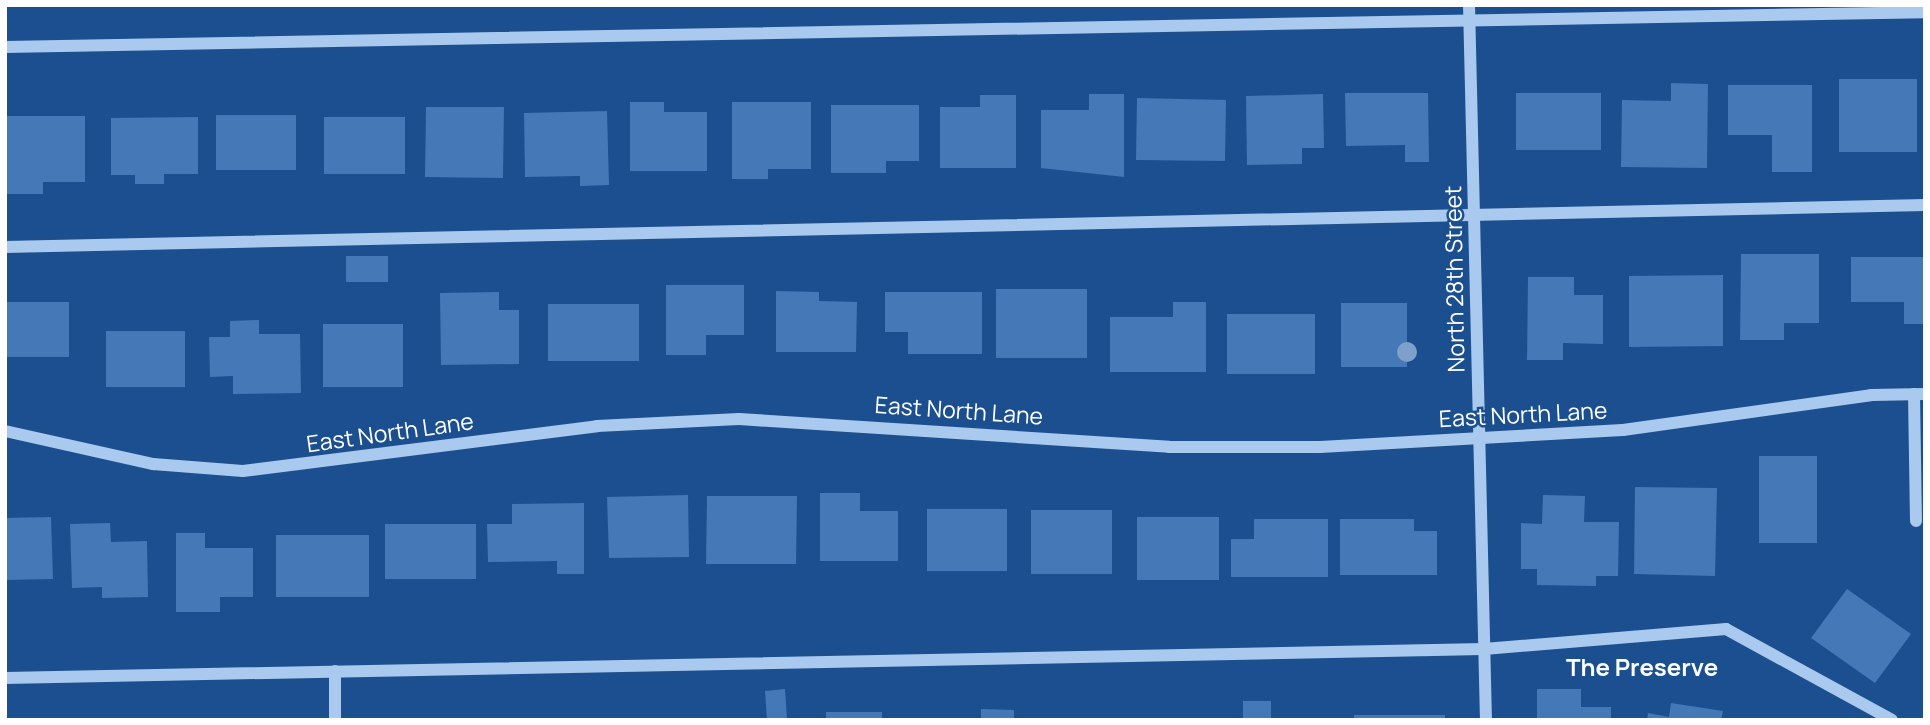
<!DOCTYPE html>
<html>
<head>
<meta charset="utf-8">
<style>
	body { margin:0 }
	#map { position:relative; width:1930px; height:725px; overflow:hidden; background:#1b4f8f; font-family:Manrope,sans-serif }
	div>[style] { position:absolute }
	.building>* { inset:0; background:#4478b7 }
	.minor>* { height:12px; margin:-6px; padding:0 6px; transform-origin:6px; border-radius:6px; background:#a9c9ee }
	.trees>* { width:20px; height:20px; margin:-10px; border-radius:50%; background:#7ea0ca }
	span { translate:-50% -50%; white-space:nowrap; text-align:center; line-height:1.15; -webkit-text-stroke:5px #1b4f8f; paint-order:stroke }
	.street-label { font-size:23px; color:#fff }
	.neighbourhood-label { font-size:24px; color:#fff; font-weight:700 }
	.frame { position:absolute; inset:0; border:7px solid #fff; pointer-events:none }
</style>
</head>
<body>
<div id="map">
	<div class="building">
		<div style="clip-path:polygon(1839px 79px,1917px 79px,1917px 152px,1839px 152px)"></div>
		<div style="clip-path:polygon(1671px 83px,1708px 84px,1707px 168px,1621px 167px,1622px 100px,1671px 101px)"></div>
		<div style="clip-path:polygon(1728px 85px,1812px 85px,1812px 172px,1772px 172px,1772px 135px,1728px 135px)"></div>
		<div style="clip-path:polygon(1345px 93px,1428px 93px,1429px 162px,1405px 162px,1405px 145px,1346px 146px)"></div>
		<div style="clip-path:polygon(1516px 93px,1601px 93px,1601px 150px,1516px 150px)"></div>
		<div style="clip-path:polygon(1089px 94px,1124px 94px,1124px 177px,1041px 168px,1041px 110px,1089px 110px)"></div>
		<div style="clip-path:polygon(1323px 94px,1324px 148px,1302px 148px,1302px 164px,1247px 165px,1246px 96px)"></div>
		<div style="clip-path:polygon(980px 95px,1016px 95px,1016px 168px,940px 168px,940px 107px,980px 107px)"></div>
		<div style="clip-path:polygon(1137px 98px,1226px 100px,1225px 161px,1136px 160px)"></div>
		<div style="clip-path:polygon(630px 102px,664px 102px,664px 112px,707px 112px,707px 171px,630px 171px)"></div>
		<div style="clip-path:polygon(732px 102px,811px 102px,811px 169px,768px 169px,768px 179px,732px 179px)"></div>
		<div style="clip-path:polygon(831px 105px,919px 105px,919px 161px,886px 161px,886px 173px,831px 173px)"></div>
		<div style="clip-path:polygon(426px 107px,504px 107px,503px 178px,425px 177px)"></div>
		<div style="clip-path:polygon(607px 111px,609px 185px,580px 186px,580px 176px,525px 177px,524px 113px)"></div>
		<div style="clip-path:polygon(216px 115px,296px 115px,296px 170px,216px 170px)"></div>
		<div style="clip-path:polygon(6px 116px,85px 116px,85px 182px,43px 182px,43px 194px,6px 194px)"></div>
		<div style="clip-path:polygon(198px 117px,198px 174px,164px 174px,164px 184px,135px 184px,135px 175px,111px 175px,111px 118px)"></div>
		<div style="clip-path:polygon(324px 117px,405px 117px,405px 174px,324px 174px)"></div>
		<div style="clip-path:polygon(1741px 254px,1819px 254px,1819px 323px,1784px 323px,1784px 340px,1740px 340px)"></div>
		<div style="clip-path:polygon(346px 256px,388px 256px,388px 282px,346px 282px)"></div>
		<div style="clip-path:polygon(1851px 257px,1925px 257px,1925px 324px,1904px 324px,1904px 302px,1851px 302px)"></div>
		<div style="clip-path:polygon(1723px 275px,1723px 346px,1629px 347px,1629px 276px)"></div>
		<div style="clip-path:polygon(1528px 277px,1574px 277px,1574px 295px,1603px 295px,1603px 344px,1563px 343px,1563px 360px,1527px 360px)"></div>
		<div style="clip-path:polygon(666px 285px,744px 285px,744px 335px,706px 335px,706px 355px,666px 355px)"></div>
		<div style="clip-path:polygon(996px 289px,1087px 289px,1087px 358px,996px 358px)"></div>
		<div style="clip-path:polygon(776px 291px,819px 292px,819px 301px,857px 302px,856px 352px,776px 352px)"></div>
		<div style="clip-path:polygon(499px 292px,499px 310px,519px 310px,519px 364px,441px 365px,440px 293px)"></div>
		<div style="clip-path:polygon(885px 292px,982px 292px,982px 354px,908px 354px,908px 332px,885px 332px)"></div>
		<div style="clip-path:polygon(5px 302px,69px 302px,69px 357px,5px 357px)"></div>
		<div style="clip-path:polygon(1173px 302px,1206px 302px,1206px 372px,1110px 372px,1110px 317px,1173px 317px)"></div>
		<div style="clip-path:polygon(1341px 303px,1407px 303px,1407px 367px,1341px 367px)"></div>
		<div style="clip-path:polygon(548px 304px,639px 304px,639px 361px,548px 361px)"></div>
		<div style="clip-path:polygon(1227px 314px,1315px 314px,1315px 374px,1227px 374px)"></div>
		<div style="clip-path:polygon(259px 320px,259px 334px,300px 334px,301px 393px,233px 394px,233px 376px,210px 377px,209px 337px,230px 337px,230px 321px)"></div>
		<div style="clip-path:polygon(323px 324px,403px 324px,403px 387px,323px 387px)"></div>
		<div style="clip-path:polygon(106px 331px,185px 331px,185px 387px,106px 387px)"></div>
		<div style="clip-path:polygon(1759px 456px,1817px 456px,1817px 543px,1759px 543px)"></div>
		<div style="clip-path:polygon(1635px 487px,1717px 488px,1715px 576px,1634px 574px)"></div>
		<div style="clip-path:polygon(820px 493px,860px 493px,860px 511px,898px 511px,898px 561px,820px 561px)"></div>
		<div style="clip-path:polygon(688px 495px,689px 557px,609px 558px,607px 497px)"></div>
		<div style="clip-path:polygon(1543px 495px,1585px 496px,1584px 522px,1619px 522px,1618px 576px,1596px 576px,1596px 586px,1537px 585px,1537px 569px,1521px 569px,1521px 523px,1542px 524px)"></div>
		<div style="clip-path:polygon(707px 496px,797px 496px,796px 564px,706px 564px)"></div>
		<div style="clip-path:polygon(584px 503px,584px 574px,557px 574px,557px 561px,488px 562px,487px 524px,512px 524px,512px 504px)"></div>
		<div style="clip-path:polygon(927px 509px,1007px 509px,1007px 571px,927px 571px)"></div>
		<div style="clip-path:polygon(1031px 510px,1112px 510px,1112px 574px,1031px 574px)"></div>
		<div style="clip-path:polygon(51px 517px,53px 579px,5px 580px,5px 518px)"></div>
		<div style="clip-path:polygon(1137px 517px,1219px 517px,1219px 580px,1137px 580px)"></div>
		<div style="clip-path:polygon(1254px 519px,1328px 519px,1328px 577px,1231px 577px,1231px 539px,1254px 539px)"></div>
		<div style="clip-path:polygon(1340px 519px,1414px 519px,1414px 531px,1437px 531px,1437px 575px,1340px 575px)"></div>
		<div style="clip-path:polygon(110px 523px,111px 542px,147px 541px,148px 597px,102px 598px,102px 587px,72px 588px,70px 524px)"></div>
		<div style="clip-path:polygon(385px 524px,476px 524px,476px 579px,385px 579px)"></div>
		<div style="clip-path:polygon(176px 533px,205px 533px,205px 548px,253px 548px,253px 597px,220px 597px,220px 612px,176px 612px)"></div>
		<div style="clip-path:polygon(276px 535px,369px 535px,369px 597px,276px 597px)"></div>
		<div style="clip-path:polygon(1847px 589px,1911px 634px,1875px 683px,1811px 638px)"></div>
		<div style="clip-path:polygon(785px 689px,787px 720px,767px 720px,765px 691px)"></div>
		<div style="clip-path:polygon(1537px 689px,1581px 689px,1581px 707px,1611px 707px,1611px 720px,1537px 720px)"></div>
		<div style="clip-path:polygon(1243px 701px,1271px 701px,1271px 720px,1243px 720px)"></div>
		<div style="clip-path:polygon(1671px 703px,1723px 711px,1721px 720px,1647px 720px,1648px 713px,1669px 717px)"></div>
		<div style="clip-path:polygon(981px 709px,1014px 710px,1014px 720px,981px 720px)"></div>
		<div style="clip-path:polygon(826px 712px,882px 712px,882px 720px,826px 720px)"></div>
		<div style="clip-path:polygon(1354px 715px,1445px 715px,1445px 720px,1354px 720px)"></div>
	</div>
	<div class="minor">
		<div style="left:1469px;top:5px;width:715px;rotate:88.64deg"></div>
		<div style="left:5px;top:47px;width:1920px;rotate:-1.04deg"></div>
		<div style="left:5px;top:247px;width:1920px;rotate:-1.25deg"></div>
		<div style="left:1914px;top:394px;width:127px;rotate:89.1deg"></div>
		<div style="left:5px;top:431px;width:152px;rotate:12.6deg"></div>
		<div style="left:153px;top:464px;width:90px;rotate:4.4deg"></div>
		<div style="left:243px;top:471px;width:357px;rotate:-7.2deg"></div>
		<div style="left:597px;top:426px;width:142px;rotate:-2.8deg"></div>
		<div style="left:739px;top:419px;width:431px;rotate:3.7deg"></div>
		<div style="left:1169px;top:447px;width:151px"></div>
		<div style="left:1320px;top:447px;width:303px;rotate:-3.2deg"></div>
		<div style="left:1623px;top:430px;width:250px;rotate:-8deg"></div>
		<div style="left:1871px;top:395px;width:54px;rotate:-1.1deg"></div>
		<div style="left:5px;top:678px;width:1479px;rotate:-1.12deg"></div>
		<div style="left:1484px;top:649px;width:243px;rotate:-4.7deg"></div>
		<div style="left:1726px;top:629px;width:189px;rotate:28.7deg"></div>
		<div style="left:335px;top:720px;width:49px;rotate:-90deg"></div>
	</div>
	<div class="trees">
		<div style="left:1407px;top:352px"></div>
	</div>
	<div class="street-label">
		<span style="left:1454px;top:279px;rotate:-91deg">North 28th Street</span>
		<span style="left:959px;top:410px;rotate:4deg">East North Lane</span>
		<span style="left:1523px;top:414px;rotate:-3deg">East North Lane</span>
		<span style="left:390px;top:432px;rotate:-8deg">East North Lane</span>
	</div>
	<div class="neighbourhood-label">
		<span style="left:1642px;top:667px">The Preserve</span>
	</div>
	<div class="frame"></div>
</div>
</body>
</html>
